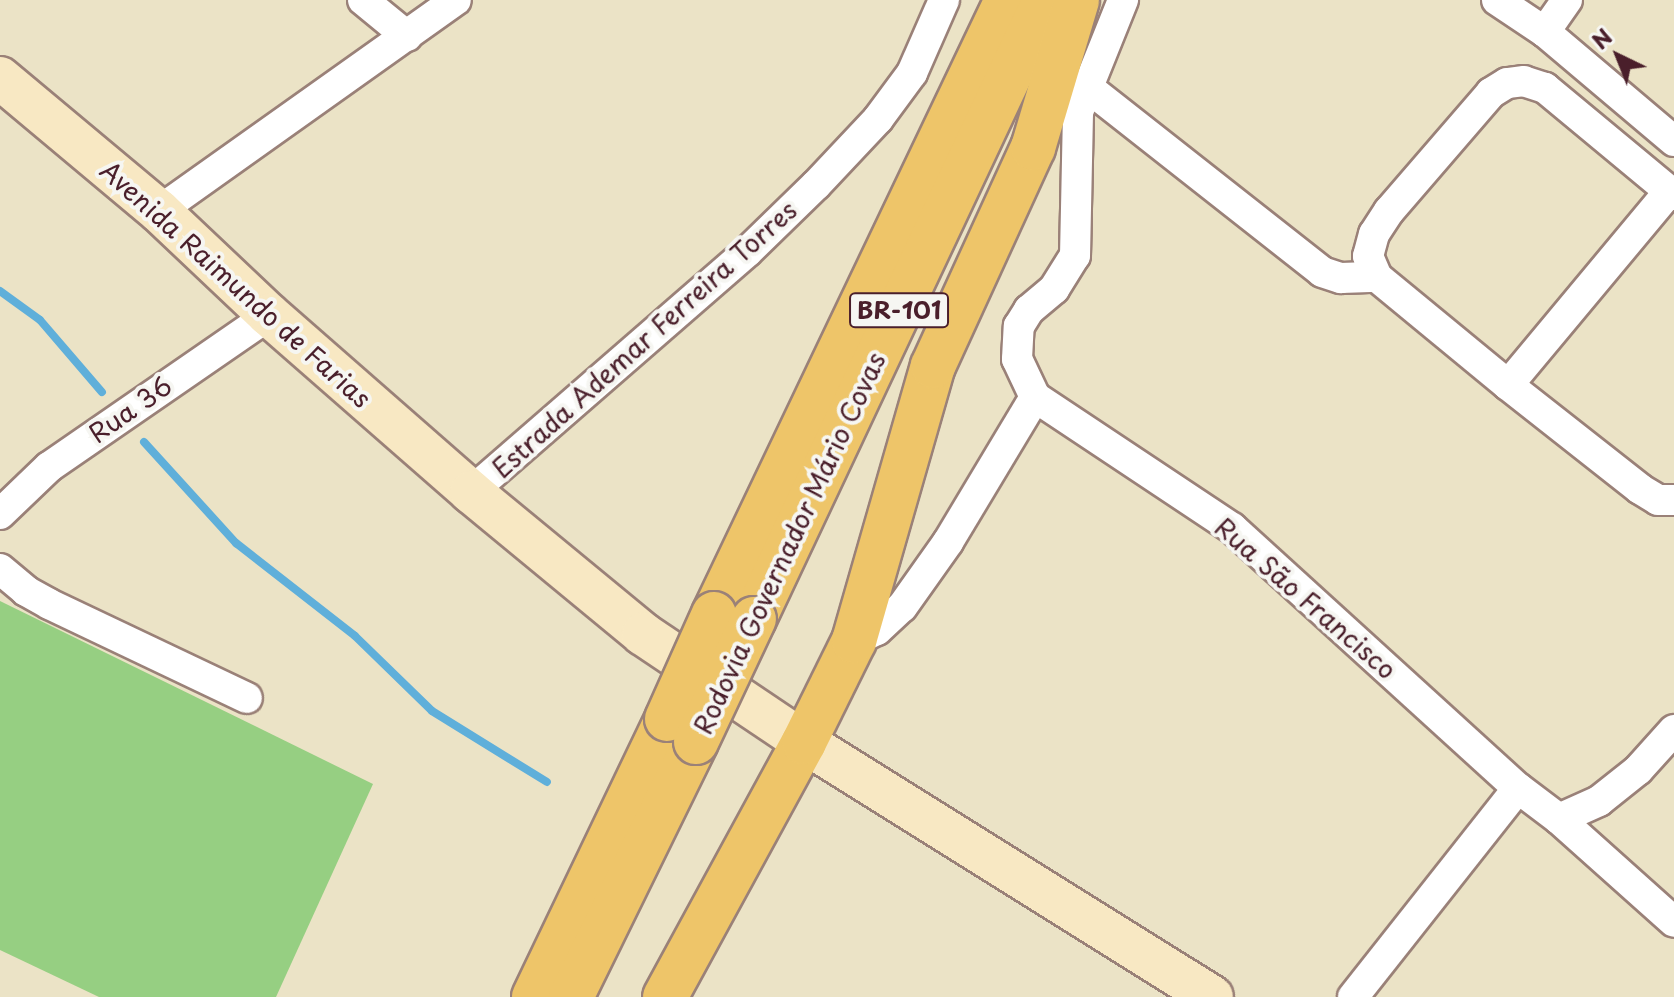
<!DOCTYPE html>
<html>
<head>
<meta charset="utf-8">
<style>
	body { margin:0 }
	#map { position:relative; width:1674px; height:997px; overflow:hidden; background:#ebe3c6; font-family:"Playpen Sans",sans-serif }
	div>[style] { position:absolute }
	.green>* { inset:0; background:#96cf82 }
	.stream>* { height:8px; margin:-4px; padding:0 4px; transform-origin:4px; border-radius:4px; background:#5fafda }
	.roads { filter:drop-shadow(2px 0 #9a8178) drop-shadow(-2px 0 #9a8178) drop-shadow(0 2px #9a8178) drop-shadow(0 -2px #9a8178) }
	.street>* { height:30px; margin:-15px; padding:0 15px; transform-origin:15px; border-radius:15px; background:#fff }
	.secondary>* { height:42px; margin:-21px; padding:0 21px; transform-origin:21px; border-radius:21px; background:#f8e8c3 }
	.highway>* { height:44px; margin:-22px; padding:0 22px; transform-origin:22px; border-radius:22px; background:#eec569 }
	.bridges { filter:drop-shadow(2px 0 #9a8178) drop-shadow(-2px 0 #9a8178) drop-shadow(0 2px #9a8178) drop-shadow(0 -2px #9a8178) }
	.highway-bridge>* { height:44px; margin:-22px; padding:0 22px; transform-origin:22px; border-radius:22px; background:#eec569 }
	span { translate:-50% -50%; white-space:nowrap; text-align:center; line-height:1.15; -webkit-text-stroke:8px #f6f6f2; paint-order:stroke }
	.shield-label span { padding:2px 6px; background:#f6f6f2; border:2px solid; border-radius:6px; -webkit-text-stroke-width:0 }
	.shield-label { font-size:24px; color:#4a1f2b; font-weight:700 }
	.street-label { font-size:26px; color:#4a1f2b }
	.north { position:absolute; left:1578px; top:16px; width:80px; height:80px; -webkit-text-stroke:6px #f6f6f2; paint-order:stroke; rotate:317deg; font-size:22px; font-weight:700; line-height:32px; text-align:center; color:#4a1f2b }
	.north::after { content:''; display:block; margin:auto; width:28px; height:36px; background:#4a1f2b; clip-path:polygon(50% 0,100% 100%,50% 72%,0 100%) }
</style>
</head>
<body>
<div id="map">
	<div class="green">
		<div style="clip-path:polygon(0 601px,373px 784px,276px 997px,99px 997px,0 950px)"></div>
	</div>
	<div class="stream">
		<div style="left:0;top:291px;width:49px;rotate:35.9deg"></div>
		<div style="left:40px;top:320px;width:95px;rotate:49.3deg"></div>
		<div style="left:144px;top:442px;width:137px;rotate:47.7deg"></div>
		<div style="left:236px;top:543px;width:151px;rotate:38deg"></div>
		<div style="left:355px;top:636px;width:107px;rotate:44.2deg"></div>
		<div style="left:432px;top:711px;width:135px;rotate:31.7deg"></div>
	</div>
	<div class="roads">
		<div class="street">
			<div style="left:363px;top:0;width:57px;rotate:39.3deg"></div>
			<div style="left:1497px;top:0;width:58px;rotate:33.7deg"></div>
			<div style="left:1567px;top:0;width:39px;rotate:125deg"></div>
			<div style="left:1545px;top:32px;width:169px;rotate:40.2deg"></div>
			<div style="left:1086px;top:86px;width:300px;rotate:38.2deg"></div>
			<div style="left:1322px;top:272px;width:20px;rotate:18deg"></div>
			<div style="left:1341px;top:278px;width:36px;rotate:-2deg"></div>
			<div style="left:1674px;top:195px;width:168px;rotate:-140.3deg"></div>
			<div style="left:1545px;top:88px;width:22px;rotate:-162deg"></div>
			<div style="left:1524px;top:81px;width:17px;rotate:173deg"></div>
			<div style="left:1507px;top:83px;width:19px;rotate:148deg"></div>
			<div style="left:1491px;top:93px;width:156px;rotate:130.8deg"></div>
			<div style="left:1389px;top:211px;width:27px;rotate:123deg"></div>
			<div style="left:1374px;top:234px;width:23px;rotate:105deg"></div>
			<div style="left:1368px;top:256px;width:23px;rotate:67deg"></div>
			<div style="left:1377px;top:277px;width:170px;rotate:39.5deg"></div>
			<div style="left:1508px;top:385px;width:168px;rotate:38.2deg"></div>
			<div style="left:1640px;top:489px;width:21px;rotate:31deg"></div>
			<div style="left:1658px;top:500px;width:16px"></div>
			<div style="left:159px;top:211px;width:364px;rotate:-35.4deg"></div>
			<div style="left:1508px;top:385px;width:251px;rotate:-50.2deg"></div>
			<div style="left:1035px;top:397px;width:237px;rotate:33.6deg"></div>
			<div style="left:1232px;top:528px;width:387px;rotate:42.3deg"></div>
			<div style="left:1518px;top:788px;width:51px;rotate:37.1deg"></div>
			<div style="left:1559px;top:819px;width:154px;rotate:41.8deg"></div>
			<div style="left:1035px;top:397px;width:42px;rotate:-115.3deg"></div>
			<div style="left:1017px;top:359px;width:33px;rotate:-87deg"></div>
			<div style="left:1019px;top:326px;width:19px;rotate:-58deg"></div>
			<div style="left:1029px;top:310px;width:33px;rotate:-40deg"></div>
			<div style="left:1054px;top:289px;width:39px;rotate:-58deg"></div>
			<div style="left:1075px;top:256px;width:144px;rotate:-88.8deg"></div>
			<div style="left:1078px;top:112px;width:121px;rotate:-68.1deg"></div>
			<div style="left:471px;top:492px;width:366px;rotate:-41deg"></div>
			<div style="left:747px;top:252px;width:96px;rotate:-44.2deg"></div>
			<div style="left:816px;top:185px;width:91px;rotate:-46.8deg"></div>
			<div style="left:878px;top:119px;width:57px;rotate:-53.5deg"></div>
			<div style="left:912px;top:73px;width:80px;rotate:-66.3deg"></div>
			<div style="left:0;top:514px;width:68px;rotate:-43.8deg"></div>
			<div style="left:49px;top:467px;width:267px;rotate:-34.6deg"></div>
			<div style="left:0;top:569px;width:34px;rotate:40deg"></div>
			<div style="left:26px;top:591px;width:26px;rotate:29deg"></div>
			<div style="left:49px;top:604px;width:219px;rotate:25.4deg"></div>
			<div style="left:854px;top:641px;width:25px;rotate:-26deg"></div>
			<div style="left:877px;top:630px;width:34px;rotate:-43deg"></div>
			<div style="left:902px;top:607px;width:80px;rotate:-54.7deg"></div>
			<div style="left:948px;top:542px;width:169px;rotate:-59deg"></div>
			<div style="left:1559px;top:819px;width:44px;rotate:-24.2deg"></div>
			<div style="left:1599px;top:801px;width:50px;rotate:-38.5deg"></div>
			<div style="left:1638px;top:770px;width:54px;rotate:-48deg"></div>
			<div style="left:1353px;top:997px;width:266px;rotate:-51.7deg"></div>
		</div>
		<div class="secondary">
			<div style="left:0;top:78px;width:207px;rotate:39.9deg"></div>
			<div style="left:159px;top:211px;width:151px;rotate:43.4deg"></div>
			<div style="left:269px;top:315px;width:269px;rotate:41.2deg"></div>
			<div style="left:471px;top:492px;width:223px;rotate:39.5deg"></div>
			<div style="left:643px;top:634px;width:194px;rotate:33.9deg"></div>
			<div style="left:804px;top:742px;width:481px;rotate:32deg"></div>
		</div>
		<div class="highway">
			<div style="left:714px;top:614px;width:680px;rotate:-64.49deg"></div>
			<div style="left:754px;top:619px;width:684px;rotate:-64.82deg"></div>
			<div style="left:534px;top:997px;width:308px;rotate:-64.4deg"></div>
			<div style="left:571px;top:997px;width:284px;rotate:-63.9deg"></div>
			<div style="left:665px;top:997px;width:290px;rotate:-61.4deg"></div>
			<div style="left:804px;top:742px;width:113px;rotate:-63.7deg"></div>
			<div style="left:854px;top:641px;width:286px;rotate:-74deg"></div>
			<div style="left:933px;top:366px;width:240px;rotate:-65.4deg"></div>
			<div style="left:1033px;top:148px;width:154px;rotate:-73.4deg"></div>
		</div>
	</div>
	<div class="bridges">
		<div class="highway-bridge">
			<div style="left:667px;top:719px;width:115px;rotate:-65.9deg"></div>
			<div style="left:696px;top:742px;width:136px;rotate:-64.8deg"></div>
		</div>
	</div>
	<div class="shield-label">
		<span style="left:899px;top:310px">BR-101</span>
	</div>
	<div class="street-label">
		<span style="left:236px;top:284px;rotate:42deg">Avenida Raimundo de Farias</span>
		<span style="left:644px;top:339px;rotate:-42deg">Estrada Ademar Ferreira Torres</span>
		<span style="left:130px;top:409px;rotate:-35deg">Rua 36</span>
		<span style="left:789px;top:543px;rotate:-65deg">Rodovia Governador Mário Covas</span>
		<span style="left:1306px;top:598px;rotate:41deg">Rua São Francisco</span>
	</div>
	<div class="north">N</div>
</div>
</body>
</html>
